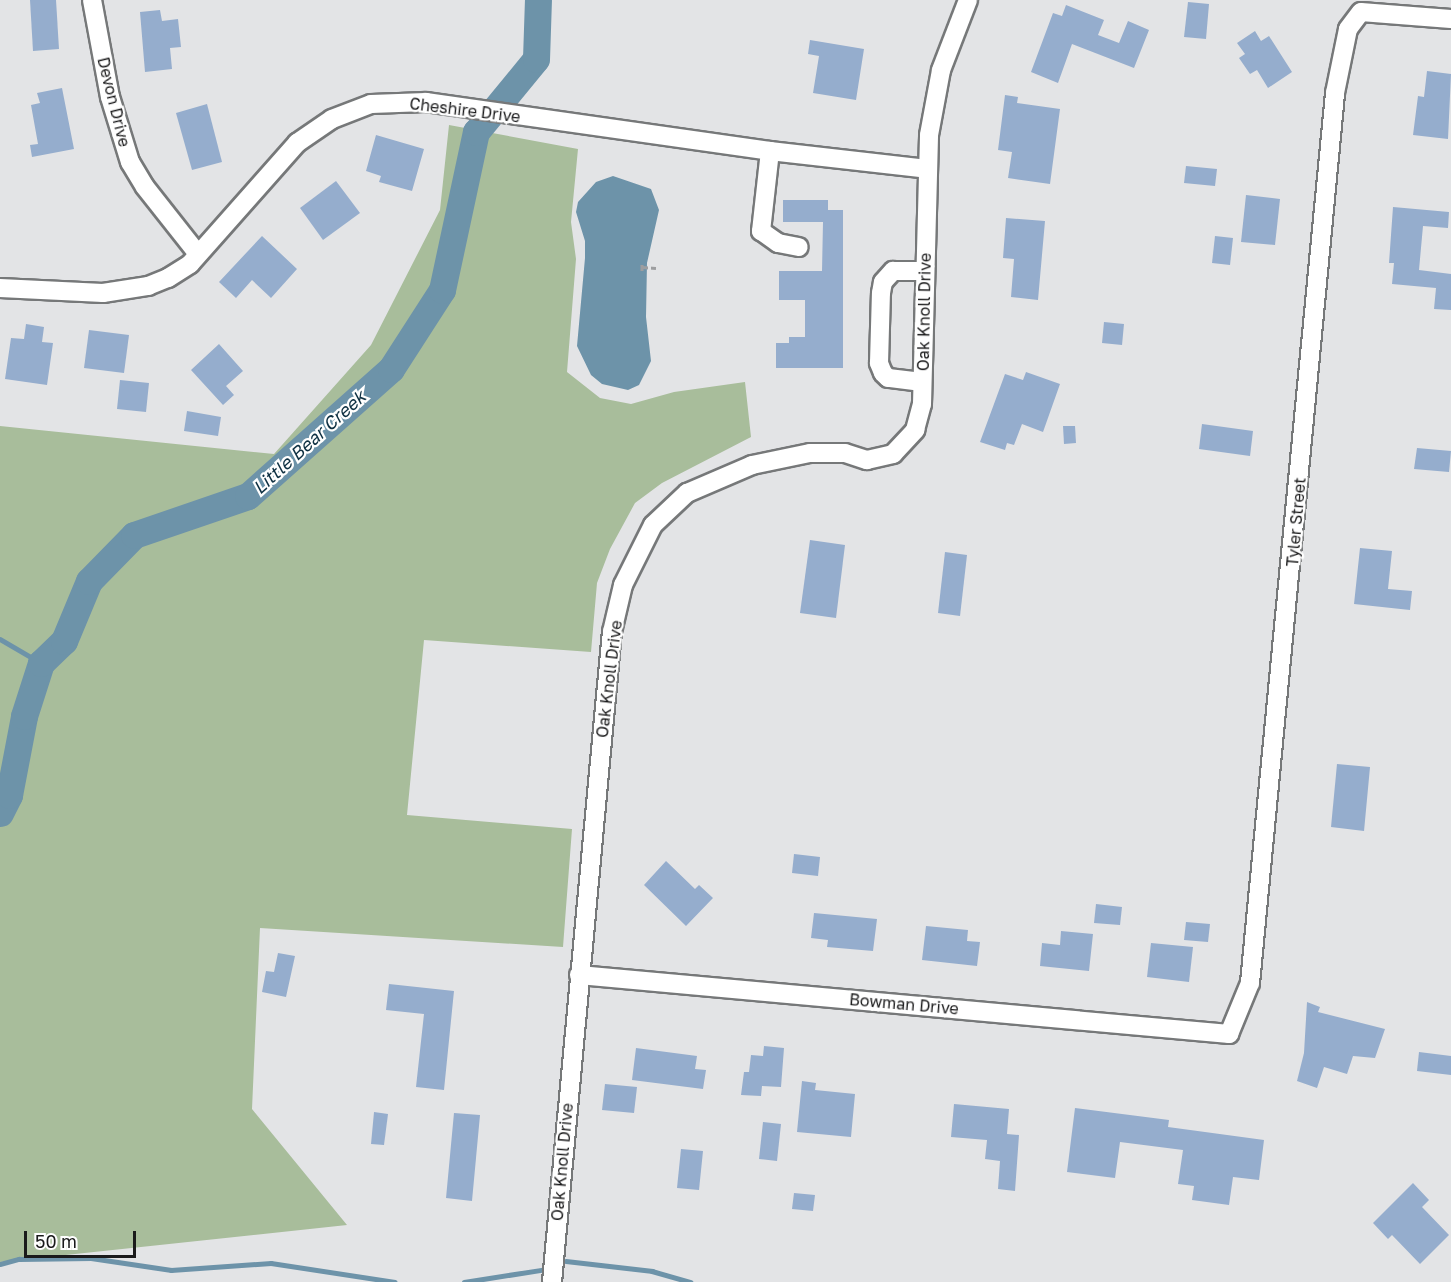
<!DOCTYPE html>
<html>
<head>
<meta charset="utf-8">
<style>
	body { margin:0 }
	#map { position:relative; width:1451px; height:1282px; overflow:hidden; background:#e3e4e6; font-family:"Golos Text",sans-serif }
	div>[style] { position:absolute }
	.forest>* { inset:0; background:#a8bd9b }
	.water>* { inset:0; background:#6d93a9 }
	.stream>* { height:4.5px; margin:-2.25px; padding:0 2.25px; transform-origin:2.25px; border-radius:2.25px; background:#6d93a9 }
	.river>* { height:27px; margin:-13.5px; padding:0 13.5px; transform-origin:13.5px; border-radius:13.5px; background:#6d93a9 }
	.building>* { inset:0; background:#95adcd }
	.path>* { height:3px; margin-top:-1.5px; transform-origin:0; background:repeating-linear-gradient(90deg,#9d9ea0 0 6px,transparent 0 9px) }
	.roads { filter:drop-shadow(2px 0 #767879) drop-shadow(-2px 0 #767879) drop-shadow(0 2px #767879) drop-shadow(0 -2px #767879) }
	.minor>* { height:18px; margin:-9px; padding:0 9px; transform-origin:9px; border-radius:9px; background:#fff }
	span { translate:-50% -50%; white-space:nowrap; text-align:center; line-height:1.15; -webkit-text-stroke:4.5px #fff; paint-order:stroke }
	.street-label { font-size:16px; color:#1a1a1b }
	.water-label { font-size:18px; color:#0e3042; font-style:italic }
	.scale { position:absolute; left:24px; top:1231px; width:112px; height:27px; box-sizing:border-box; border:3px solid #1a1a1b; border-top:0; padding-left:8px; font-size:18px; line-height:21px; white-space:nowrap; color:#1a1a1b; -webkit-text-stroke:4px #fff; paint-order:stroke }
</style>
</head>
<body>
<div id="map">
	<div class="forest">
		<div style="clip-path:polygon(449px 125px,578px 149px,571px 222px,576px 259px,567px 372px,600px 398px,631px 404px,674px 392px,745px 382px,751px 437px,662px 483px,635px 503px,610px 549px,597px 583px,591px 652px,424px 640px,407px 815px,572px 829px,563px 947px,260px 928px,252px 1109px,347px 1225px,0 1262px,0 426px,274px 454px,371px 345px,440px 210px)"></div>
	</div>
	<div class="water">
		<div style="clip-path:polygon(613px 176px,651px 189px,659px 210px,647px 263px,646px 317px,651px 361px,639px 385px,628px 390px,602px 384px,591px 375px,577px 346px,585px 258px,585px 241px,576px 212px,578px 202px,596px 182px)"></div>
	</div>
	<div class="stream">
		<div style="left:0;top:639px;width:48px;rotate:30.3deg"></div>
		<div style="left:566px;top:1261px;width:87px;rotate:6.6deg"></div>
		<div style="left:652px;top:1271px;width:40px;rotate:16deg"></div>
		<div style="left:0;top:1264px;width:20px;rotate:-15deg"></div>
		<div style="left:19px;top:1259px;width:72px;rotate:-0.8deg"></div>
		<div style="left:91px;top:1258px;width:81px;rotate:8.5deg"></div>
		<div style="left:171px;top:1270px;width:100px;rotate:-4deg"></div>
		<div style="left:271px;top:1263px;width:125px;rotate:8.7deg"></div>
		<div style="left:464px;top:1282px;width:78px;rotate:-8.9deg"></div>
	</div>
	<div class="river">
		<div style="left:0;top:813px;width:20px;rotate:-63deg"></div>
		<div style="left:9px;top:795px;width:80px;rotate:-79.2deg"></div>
		<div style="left:24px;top:716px;width:56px;rotate:-72.2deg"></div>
		<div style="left:41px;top:663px;width:32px;rotate:-44deg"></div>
		<div style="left:64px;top:641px;width:65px;rotate:-67.4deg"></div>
		<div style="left:89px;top:581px;width:64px;rotate:-45.6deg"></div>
		<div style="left:134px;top:535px;width:120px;rotate:-18.9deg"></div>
		<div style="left:248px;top:496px;width:191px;rotate:-41.6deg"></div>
		<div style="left:391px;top:369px;width:94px;rotate:-57.2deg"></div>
		<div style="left:442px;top:290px;width:162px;rotate:-77.9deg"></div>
		<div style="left:476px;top:132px;width:94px;rotate:-50.6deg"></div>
		<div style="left:536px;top:59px;width:59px;rotate:-88.1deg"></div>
	</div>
	<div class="building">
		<div style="clip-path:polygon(30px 0,56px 0,59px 49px,33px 51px)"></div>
		<div style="clip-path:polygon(1188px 2px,1209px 4px,1206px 39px,1184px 37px)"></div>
		<div style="clip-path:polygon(1066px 5px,1104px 20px,1098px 35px,1119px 43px,1128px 21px,1149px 30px,1134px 68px,1072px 44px,1058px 83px,1031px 72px,1053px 13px,1062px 16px)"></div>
		<div style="clip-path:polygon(160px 10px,162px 21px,178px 19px,181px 47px,170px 48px,172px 69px,145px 72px,140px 12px)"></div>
		<div style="clip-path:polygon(1255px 31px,1261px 41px,1269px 36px,1292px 72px,1268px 88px,1257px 70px,1250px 74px,1239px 58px,1245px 54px,1237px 43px)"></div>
		<div style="clip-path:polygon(810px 40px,864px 49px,856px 100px,813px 93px,819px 56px,808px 54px)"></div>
		<div style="clip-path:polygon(1427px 71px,1451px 74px,1448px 139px,1413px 135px,1418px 96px,1424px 97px)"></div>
		<div style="clip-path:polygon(62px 88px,74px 149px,32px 157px,30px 145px,38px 144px,31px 105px,40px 103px,37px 93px)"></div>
		<div style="clip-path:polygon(1005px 95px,1018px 97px,1017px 103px,1060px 109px,1050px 184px,1008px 178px,1012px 152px,998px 150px)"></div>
		<div style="clip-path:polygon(207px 104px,222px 162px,192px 170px,176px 113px)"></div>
		<div style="clip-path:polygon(376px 135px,424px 149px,412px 191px,379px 182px,381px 176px,366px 171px)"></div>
		<div style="clip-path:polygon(1186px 166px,1217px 169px,1215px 186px,1184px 183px)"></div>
		<div style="clip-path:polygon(336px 181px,360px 213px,323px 240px,300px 208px)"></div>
		<div style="clip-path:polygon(1246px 195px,1280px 199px,1275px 245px,1241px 242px)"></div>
		<div style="clip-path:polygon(783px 200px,828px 200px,828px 210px,843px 210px,843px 368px,776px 368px,776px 343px,789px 343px,789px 337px,805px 337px,805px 300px,779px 300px,779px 271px,822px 271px,823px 222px,783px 222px)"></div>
		<div style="clip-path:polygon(1393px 207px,1449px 212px,1448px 228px,1423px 226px,1419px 270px,1451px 274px,1451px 310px,1434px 309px,1436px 288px,1392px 284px,1394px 263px,1389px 263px)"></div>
		<div style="clip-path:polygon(1006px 218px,1045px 221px,1038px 300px,1011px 297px,1014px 259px,1003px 258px)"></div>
		<div style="clip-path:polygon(262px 236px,297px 269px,271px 298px,252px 280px,236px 298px,219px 282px)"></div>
		<div style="clip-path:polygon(1215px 236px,1233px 238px,1230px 265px,1212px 263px)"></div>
		<div style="clip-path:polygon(1104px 322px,1124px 324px,1122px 345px,1102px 343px)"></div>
		<div style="clip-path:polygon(26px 324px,44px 327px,42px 342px,53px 343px,47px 385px,5px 379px,11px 338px,24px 339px)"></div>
		<div style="clip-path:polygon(89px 330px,129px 335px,124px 373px,84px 368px)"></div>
		<div style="clip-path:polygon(219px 344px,243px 371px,226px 386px,234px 395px,223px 405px,191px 370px)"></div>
		<div style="clip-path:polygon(1026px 372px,1060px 384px,1043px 432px,1022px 424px,1014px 445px,1007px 443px,1005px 450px,980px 442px,1005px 374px,1023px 380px)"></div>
		<div style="clip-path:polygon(120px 380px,149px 383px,146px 412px,117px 409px)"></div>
		<div style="clip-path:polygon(187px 411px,221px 417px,218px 436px,184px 431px)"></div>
		<div style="clip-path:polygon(1202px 424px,1253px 431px,1250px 456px,1199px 449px)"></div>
		<div style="clip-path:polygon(1063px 426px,1075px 426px,1076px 443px,1064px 444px)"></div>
		<div style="clip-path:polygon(1417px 448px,1451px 451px,1449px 472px,1414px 469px)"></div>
		<div style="clip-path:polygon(810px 540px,845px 545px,836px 618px,800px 613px)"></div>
		<div style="clip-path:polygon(1360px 548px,1392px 551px,1388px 589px,1412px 591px,1410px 610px,1354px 604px)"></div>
		<div style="clip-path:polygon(945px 552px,967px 555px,960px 616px,938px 613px)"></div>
		<div style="clip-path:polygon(1337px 764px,1370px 767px,1364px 831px,1331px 827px)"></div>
		<div style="clip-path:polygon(794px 854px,820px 857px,818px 876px,792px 873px)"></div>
		<div style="clip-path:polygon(666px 861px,695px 889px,699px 885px,713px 898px,686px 926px,644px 885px)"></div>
		<div style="clip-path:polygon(1096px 904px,1122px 907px,1120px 925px,1094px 923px)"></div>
		<div style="clip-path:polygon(814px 913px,877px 919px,873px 951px,827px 947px,828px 940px,811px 938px)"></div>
		<div style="clip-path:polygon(1186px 922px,1210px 924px,1208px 942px,1184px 940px)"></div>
		<div style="clip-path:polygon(926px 926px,968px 930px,967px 941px,980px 942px,977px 966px,922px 960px)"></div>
		<div style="clip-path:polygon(1061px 931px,1093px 934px,1089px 971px,1040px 966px,1042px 943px,1060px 945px)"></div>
		<div style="clip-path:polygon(1151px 943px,1193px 947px,1189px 982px,1147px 977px)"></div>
		<div style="clip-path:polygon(278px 953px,295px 956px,286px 997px,262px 992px,266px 971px,274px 972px)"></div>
		<div style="clip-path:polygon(389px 984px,454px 991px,444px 1090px,416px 1087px,424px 1014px,386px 1010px)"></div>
		<div style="clip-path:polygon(1307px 1002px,1320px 1007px,1318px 1012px,1385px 1029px,1375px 1058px,1353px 1056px,1347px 1074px,1324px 1067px,1317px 1088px,1297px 1081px,1304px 1053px)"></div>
		<div style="clip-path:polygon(764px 1046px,784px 1048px,781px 1087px,762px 1086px,761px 1096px,741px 1095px,744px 1072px,749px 1072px,751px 1055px,763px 1056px)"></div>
		<div style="clip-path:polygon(636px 1048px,697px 1056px,695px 1069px,706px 1070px,703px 1089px,632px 1080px)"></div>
		<div style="clip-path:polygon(1419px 1052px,1451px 1056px,1451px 1075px,1417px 1071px)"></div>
		<div style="clip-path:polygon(802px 1081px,816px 1083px,815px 1090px,855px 1094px,851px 1137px,797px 1132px)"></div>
		<div style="clip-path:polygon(605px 1084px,637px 1087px,634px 1113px,602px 1110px)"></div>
		<div style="clip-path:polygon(954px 1104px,1009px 1109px,1007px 1134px,1019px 1135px,1015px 1191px,998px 1189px,1000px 1161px,985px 1159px,987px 1140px,951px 1137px)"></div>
		<div style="clip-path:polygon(1075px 1108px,1169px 1120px,1168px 1127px,1264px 1140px,1259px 1180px,1233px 1177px,1229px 1205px,1192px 1200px,1194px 1186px,1178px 1184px,1183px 1150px,1120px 1142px,1115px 1178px,1067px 1172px)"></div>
		<div style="clip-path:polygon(374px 1112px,388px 1114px,384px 1145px,371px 1144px)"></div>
		<div style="clip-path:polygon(454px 1113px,480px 1115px,472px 1201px,446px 1198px)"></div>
		<div style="clip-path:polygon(763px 1122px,781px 1124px,777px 1161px,759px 1159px)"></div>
		<div style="clip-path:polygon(681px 1149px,703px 1151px,699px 1190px,677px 1188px)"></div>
		<div style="clip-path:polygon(1413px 1183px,1429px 1200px,1422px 1207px,1449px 1235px,1420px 1264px,1392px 1235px,1388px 1239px,1373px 1223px)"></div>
		<div style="clip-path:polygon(794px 1193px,815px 1195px,813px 1211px,792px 1209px)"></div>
	</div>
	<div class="path">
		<div style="left:642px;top:267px;width:14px;rotate:4deg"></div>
		<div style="left:642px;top:271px;width:7px;rotate:-90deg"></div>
	</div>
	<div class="roads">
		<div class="minor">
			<div style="left:92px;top:0;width:99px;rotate:79.5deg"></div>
			<div style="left:110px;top:97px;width:68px;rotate:72.9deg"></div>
			<div style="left:130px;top:162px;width:29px;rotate:59deg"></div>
			<div style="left:145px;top:187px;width:85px;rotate:51.7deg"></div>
			<div style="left:770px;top:151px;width:81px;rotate:96.4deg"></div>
			<div style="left:761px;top:231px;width:21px;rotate:35deg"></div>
			<div style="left:778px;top:243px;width:21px;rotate:11deg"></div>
			<div style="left:0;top:288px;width:103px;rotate:2.8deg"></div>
			<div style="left:103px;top:293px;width:46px;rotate:-8.8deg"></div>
			<div style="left:148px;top:286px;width:22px;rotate:-22deg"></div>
			<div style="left:168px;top:278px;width:26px;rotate:-32deg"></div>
			<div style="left:190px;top:264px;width:162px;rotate:-48.5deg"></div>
			<div style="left:297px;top:143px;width:42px;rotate:-34.4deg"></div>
			<div style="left:332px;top:119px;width:42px;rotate:-21deg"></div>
			<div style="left:371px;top:104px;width:55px;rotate:-2.1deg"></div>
			<div style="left:426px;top:102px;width:347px;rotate:8.1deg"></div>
			<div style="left:770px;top:151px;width:158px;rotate:6.5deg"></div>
			<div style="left:922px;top:382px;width:34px;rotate:-173deg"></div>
			<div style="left:888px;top:378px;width:7px;rotate:-135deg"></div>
			<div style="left:883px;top:373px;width:11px;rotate:-112deg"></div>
			<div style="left:879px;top:363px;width:70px;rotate:-88.4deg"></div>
			<div style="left:881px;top:293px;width:11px;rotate:-80deg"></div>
			<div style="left:883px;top:282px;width:15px;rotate:-48deg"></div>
			<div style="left:893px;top:271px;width:32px"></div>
			<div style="left:579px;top:975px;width:653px;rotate:5.19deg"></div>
			<div style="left:1229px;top:1034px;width:55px;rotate:-67.6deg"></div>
			<div style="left:1250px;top:983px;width:894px;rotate:-84.54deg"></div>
			<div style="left:1335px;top:93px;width:65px;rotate:-78.5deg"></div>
			<div style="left:1348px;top:29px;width:21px;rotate:-53deg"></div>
			<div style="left:1361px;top:12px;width:90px;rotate:4.4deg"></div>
			<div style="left:552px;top:1282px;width:653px;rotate:-84.73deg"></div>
			<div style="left:612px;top:632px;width:48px;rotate:-76.8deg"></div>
			<div style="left:623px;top:585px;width:67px;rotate:-63.4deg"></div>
			<div style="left:653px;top:525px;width:47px;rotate:-43.3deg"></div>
			<div style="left:687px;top:493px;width:71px;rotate:-23.3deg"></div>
			<div style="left:752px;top:465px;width:59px;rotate:-11.7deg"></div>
			<div style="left:810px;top:453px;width:35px"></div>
			<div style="left:845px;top:453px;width:23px;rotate:18deg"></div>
			<div style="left:867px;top:460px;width:27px;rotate:-13deg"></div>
			<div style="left:893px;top:454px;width:33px;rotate:-47deg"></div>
			<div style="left:915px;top:430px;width:27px;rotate:-75deg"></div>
			<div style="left:922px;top:404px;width:269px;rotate:-88.5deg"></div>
			<div style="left:929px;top:135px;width:66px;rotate:-79.5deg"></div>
			<div style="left:941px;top:70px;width:75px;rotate:-68.9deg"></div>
		</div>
	</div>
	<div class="street-label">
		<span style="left:114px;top:102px;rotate:76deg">Devon Drive</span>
		<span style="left:465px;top:110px;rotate:7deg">Cheshire Drive</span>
		<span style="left:924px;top:312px;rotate:-89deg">Oak Knoll Drive</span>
		<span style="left:1296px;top:522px;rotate:-85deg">Tyler Street</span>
		<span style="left:609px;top:679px;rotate:-83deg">Oak Knoll Drive</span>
		<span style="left:904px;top:1004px;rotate:5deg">Bowman Drive</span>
		<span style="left:562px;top:1162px;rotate:-85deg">Oak Knoll Drive</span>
	</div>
	<div class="water-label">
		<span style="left:309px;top:442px;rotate:-42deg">Little Bear Creek</span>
	</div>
	<div class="scale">50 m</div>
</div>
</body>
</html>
